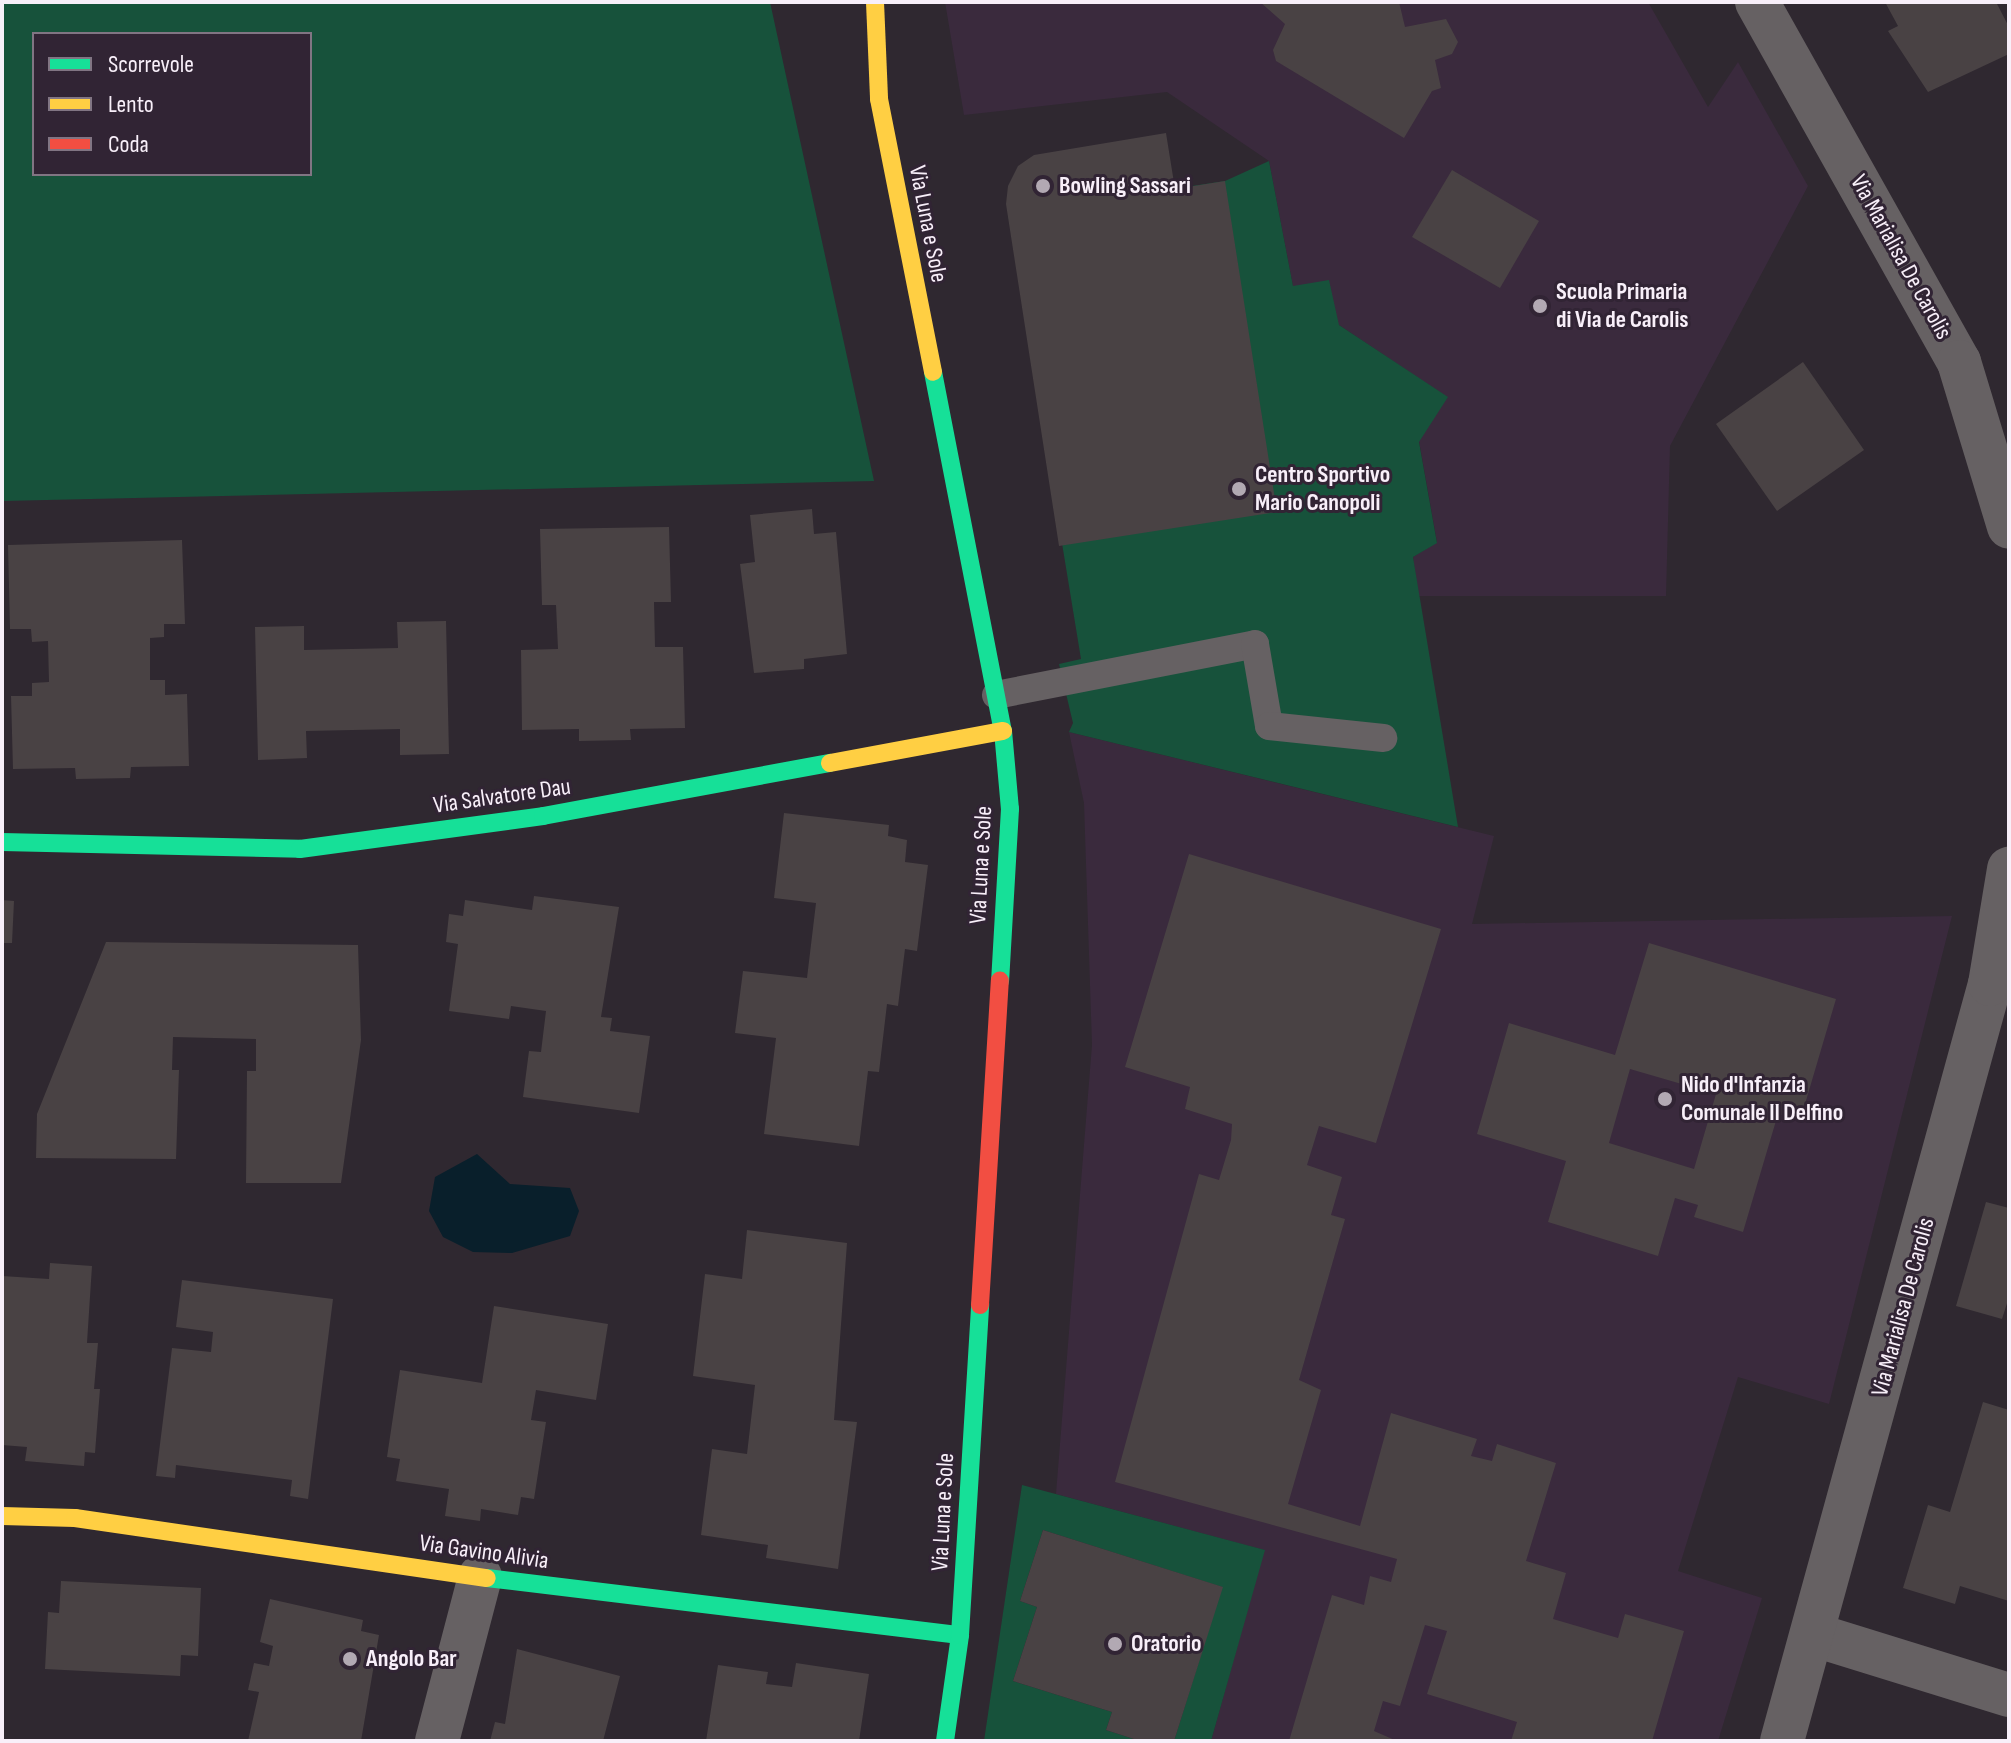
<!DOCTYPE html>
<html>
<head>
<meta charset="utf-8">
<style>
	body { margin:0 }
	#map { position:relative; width:2011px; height:1743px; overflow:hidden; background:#2f2830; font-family:"Sofia Sans Condensed",sans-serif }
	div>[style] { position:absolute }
	.built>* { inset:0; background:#3a2a3d }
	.green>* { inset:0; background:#17523b }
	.water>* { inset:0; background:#091f2b }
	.building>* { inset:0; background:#494244 }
	.lane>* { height:28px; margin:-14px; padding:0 14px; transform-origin:14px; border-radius:14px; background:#666163 }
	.street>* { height:44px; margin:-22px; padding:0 22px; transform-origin:22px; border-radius:22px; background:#666163 }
	.fast>* { height:18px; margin:-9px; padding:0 9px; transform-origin:9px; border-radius:9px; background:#16e098 }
	.slow>* { height:18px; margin:-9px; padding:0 9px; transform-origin:9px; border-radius:9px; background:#ffcf43 }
	.jam>* { height:18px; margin:-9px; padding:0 9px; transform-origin:9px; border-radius:9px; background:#f24e42 }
	.dots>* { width:22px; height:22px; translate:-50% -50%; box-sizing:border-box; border:4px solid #312434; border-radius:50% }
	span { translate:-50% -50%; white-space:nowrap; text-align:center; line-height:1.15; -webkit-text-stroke:6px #312434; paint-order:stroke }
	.poi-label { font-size:24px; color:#f8eff9; font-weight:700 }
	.left { translate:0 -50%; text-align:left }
	.street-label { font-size:24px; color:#f8eff9 }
	.frame { position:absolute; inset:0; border:4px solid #f8eff9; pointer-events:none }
	.legend { position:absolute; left:32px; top:32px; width:280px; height:144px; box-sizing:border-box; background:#312434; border:2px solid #817583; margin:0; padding:10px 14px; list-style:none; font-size:24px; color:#f8eff9 }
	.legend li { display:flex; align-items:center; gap:16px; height:40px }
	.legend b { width:40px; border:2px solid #817583 }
</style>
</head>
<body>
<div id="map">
	<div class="built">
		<div style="clip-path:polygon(945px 2px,1648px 2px,1708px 107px,1738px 62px,1808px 186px,1670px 446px,1666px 596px,1418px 596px,1413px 557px,1437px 542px,1419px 441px,1447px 397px,1339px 325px,1293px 286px,1269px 161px,1167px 92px,964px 115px)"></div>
		<div style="clip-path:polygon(1069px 732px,1494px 836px,1472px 924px,1952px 916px,1829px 1404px,1738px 1377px,1678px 1571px,1762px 1598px,1718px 1741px,1211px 1741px,1264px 1550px,1056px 1494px,1092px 1045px,1084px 803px)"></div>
	</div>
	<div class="green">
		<div style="clip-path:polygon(evenodd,2px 2px,770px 2px,874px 481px,2px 501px,2px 2px,34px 34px,310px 34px,310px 174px,34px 174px,34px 34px)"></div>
		<div style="clip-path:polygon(1269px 161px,1293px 286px,1329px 280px,1339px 325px,1448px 397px,1419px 442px,1437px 543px,1413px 557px,1458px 827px,1069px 732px,1073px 723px,1059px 664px,1081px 659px,1008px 214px,1225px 181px)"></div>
		<div style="clip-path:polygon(1022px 1485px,1265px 1550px,1211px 1741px,1174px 1741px,1222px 1587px,1043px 1530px,1020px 1601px,1037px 1607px,1013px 1681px,1112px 1712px,1106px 1730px,1140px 1741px,984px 1741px)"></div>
	</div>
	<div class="water">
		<div style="clip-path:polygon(477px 1154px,510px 1184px,570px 1188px,579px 1211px,570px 1236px,512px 1253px,473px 1252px,443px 1237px,429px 1211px,435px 1177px)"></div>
	</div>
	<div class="building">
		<div style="clip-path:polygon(1260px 2px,1399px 2px,1405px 27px,1446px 19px,1458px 42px,1452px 54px,1435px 60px,1441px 88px,1432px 91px,1404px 138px,1276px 61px,1273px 50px,1285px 24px)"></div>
		<div style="clip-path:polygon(1885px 2px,1996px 2px,2009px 27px,2009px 54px,1928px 92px,1888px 31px,1898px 26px)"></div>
		<div style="clip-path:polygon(1166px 133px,1175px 189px,1225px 181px,1277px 512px,1059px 546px,1006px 204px,1008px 186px,1018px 166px,1034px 155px)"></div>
		<div style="clip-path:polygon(1452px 170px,1539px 221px,1500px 288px,1412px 237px)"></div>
		<div style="clip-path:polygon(1803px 362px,1864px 450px,1777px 511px,1716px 424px)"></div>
		<div style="clip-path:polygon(812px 509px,814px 534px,836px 532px,847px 654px,804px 659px,804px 669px,754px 673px,740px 564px,755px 562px,750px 515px)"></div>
		<div style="clip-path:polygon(669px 527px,671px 602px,654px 602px,655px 647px,683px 647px,685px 728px,630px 729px,631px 740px,579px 741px,579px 729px,522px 730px,521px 650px,558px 649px,556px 605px,542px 605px,540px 529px)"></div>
		<div style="clip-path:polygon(182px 540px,185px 624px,164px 624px,164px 637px,150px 638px,150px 680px,165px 680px,165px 695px,187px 694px,189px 766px,131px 767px,130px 778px,76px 779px,75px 768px,13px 769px,11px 696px,32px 696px,32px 683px,49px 682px,48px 641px,32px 642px,31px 629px,10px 629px,8px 545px)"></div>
		<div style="clip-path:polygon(446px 621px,449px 754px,400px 755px,400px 729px,306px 731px,307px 758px,258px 760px,255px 627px,304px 626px,304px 650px,398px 648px,397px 622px)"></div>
		<div style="clip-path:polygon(784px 813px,889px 825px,888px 836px,907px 840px,905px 862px,928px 865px,917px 951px,905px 949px,898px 1006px,887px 1004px,879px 1072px,868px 1071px,859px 1146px,764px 1134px,776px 1038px,735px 1033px,743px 971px,807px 978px,816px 903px,774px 898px)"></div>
		<div style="clip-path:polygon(1189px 854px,1441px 929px,1376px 1143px,1319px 1126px,1307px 1165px,1342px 1177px,1331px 1215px,1345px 1219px,1299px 1380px,1321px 1390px,1288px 1504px,1360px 1526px,1391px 1413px,1477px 1439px,1471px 1456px,1492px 1461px,1497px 1444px,1556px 1463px,1526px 1561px,1566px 1573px,1553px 1619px,1618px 1638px,1625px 1614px,1684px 1631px,1652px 1741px,1511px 1741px,1517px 1722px,1427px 1694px,1447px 1631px,1425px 1625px,1400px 1706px,1383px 1701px,1374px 1731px,1397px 1741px,1289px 1741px,1332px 1595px,1364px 1605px,1370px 1576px,1391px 1582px,1397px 1559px,1115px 1482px,1199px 1174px,1219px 1180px,1231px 1140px,1232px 1124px,1185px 1109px,1190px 1087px,1125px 1067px)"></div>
		<div style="clip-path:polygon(534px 896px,619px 907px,601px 1017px,612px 1018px,610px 1031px,650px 1036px,639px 1113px,523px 1097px,529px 1051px,541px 1052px,546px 1011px,511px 1006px,509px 1019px,449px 1011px,458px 944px,446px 942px,449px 914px,463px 916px,465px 900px,532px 910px)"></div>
		<div style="clip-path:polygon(2px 900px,14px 901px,12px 943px,2px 943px)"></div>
		<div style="clip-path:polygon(106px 942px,358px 945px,361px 1040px,341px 1183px,246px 1183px,247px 1071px,256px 1071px,256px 1039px,173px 1037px,172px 1070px,179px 1070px,176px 1159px,36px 1158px,37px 1114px)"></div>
		<div style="clip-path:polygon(evenodd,1649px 943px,1836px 999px,1800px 1121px,1778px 1114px,1743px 1232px,1694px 1217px,1698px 1205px,1675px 1198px,1658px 1256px,1548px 1222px,1566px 1161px,1477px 1134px,1509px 1023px,1615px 1055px,1649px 943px,1630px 1069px,1716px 1094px,1694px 1169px,1609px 1143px,1630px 1069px)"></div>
		<div style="clip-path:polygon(1986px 1202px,2009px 1208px,2009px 1297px,2002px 1319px,1956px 1306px)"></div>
		<div style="clip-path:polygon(747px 1230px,847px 1243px,834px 1420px,857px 1422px,838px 1569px,766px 1558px,768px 1545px,701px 1535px,712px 1449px,747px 1454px,755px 1385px,693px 1376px,705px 1274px,742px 1279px)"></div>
		<div style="clip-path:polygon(50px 1263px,92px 1266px,87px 1343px,98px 1343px,94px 1389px,100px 1389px,95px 1453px,85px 1452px,84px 1466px,25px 1461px,27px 1447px,2px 1445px,2px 1276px,49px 1279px)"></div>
		<div style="clip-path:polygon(182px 1280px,333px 1299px,308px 1499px,290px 1496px,292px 1480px,176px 1465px,175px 1478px,156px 1476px,172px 1348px,211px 1352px,213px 1332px,176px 1327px)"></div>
		<div style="clip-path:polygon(494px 1306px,608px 1324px,596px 1400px,536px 1390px,531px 1420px,546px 1422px,534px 1499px,521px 1497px,518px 1515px,481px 1509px,480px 1521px,445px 1516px,449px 1489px,396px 1481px,400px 1459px,387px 1457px,400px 1370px,482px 1383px)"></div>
		<div style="clip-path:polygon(1983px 1402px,2009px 1410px,2009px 1601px,1960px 1586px,1955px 1604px,1903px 1588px,1928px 1505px,1950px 1512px)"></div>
		<div style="clip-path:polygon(1043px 1530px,1223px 1587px,1174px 1741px,1140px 1741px,1106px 1730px,1112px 1712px,1013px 1681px,1037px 1607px,1020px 1601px)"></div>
		<div style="clip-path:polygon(61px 1581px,201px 1588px,198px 1656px,181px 1655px,180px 1676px,45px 1669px,48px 1612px,59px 1613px)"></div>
		<div style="clip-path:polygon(270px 1599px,363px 1620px,361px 1631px,379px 1635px,361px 1741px,248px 1741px,259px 1692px,248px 1690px,254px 1663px,269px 1666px,273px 1646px,260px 1642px)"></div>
		<div style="clip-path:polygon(517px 1649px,620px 1676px,603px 1741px,490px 1741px,495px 1722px,505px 1724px)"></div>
		<div style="clip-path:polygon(796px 1663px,869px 1674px,859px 1741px,706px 1741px,718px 1665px,768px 1672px,766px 1684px,792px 1687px)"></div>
	</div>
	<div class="lane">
		<div style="left:996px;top:695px;width:264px;rotate:-11.1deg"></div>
		<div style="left:1255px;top:644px;width:83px;rotate:80.3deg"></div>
		<div style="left:1269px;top:726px;width:115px;rotate:6deg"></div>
	</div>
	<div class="street">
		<div style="left:1757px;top:2px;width:413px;rotate:60.7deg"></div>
		<div style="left:1959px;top:362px;width:172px;rotate:73.1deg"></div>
		<div style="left:1815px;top:1635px;width:203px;rotate:17.2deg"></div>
		<div style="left:437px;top:1741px;width:170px;rotate:-75.3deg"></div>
		<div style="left:1782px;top:1741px;width:785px;rotate:-74.64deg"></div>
		<div style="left:1990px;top:984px;width:117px;rotate:-80.6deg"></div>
	</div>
	<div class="fast">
		<div style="left:933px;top:372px;width:366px;rotate:79deg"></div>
		<div style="left:1003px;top:731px;width:78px;rotate:84.9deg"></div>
		<div style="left:1010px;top:809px;width:172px;rotate:93.3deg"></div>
		<div style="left:2px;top:842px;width:298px;rotate:1.3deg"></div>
		<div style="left:300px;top:849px;width:245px;rotate:-7.7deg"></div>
		<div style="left:543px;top:816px;width:292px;rotate:-10.5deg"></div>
		<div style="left:487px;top:1578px;width:476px;rotate:6.9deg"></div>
		<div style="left:945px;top:1741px;width:107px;rotate:-81.9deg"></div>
		<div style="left:960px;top:1635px;width:331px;rotate:-86.5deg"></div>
	</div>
	<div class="slow">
		<div style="left:875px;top:2px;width:97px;rotate:87.6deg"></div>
		<div style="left:879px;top:99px;width:278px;rotate:78.8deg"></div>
		<div style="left:830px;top:763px;width:176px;rotate:-10.5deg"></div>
		<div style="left:2px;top:1516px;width:73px;rotate:1.6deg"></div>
		<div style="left:75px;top:1518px;width:416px;rotate:8.3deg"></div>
	</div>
	<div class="jam">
		<div style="left:980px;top:1305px;width:325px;rotate:-86.5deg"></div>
	</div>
	<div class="dots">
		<div style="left:1043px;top:186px;background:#b2a9b3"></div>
		<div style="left:1540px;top:306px;background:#b2a9b3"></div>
		<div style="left:1239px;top:489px;background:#b2a9b3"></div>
		<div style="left:1665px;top:1099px;background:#b2a9b3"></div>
		<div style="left:1115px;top:1644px;background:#b2a9b3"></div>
		<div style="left:350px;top:1659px;background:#b2a9b3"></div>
	</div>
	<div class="poi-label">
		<span class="left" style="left:1059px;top:186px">Bowling Sassari</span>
		<span class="left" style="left:1556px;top:306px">Scuola Primaria<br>di Via de Carolis</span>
		<span class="left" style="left:1255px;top:489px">Centro Sportivo<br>Mario Canopoli</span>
		<span class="left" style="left:1681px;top:1099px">Nido d'Infanzia<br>Comunale Il Delfino</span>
		<span class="left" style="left:1131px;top:1644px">Oratorio</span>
		<span class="left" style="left:366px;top:1659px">Angolo Bar</span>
	</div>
	<div class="street-label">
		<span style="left:928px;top:224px;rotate:79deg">Via Luna e Sole</span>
		<span style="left:1901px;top:257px;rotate:61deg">Via Marialisa De Carolis</span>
		<span style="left:502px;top:796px;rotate:-8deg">Via Salvatore Dau</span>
		<span style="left:981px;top:865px;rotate:-87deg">Via Luna e Sole</span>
		<span style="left:1903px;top:1307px;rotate:-75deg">Via Marialisa De Carolis</span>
		<span style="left:943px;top:1512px;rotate:-87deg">Via Luna e Sole</span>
		<span style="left:484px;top:1552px;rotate:8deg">Via Gavino Alivia</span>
	</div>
	<div class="frame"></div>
	<ul class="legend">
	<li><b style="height:10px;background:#16e098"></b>Scorrevole</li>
	<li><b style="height:10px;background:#ffcf43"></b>Lento</li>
	<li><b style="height:10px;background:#f24e42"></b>Coda</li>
	</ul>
</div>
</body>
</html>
